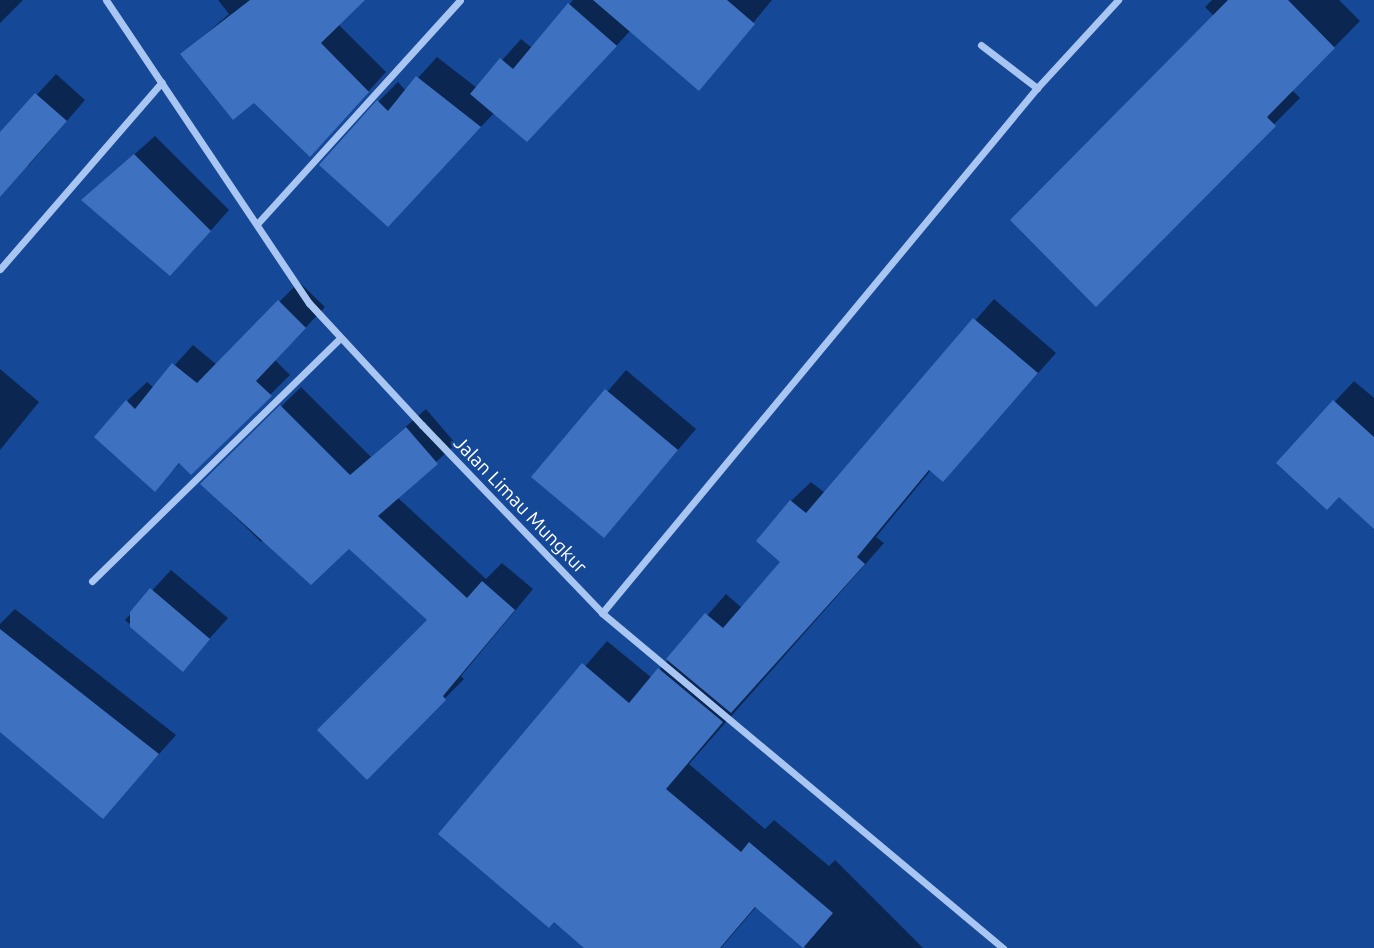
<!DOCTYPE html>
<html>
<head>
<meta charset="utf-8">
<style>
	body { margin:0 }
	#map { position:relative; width:1374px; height:948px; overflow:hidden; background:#164898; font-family:Ubuntu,sans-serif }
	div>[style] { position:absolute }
	.shadow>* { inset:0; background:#0007 }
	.building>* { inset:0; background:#3e71c0 }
	.minor>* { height:7px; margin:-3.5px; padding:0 3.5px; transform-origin:3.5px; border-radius:3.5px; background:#a9c6f2 }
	span { translate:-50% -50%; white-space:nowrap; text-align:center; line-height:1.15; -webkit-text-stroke:5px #164898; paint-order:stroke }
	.street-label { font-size:19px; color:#fff }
</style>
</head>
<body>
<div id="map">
	<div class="shadow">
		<div style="clip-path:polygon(0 0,23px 0,0 23px)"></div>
		<div style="clip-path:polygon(218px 0,362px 0,338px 24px,386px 72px,328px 136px,254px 101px,183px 54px,229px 14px)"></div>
		<div style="clip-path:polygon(573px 0,772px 0,699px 88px,631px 30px,547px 120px,495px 112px,408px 204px,378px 102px,398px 82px,406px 91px,437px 57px,477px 88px,521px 39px,532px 48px)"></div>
		<div style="clip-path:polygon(1212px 0,1339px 0,1360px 21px,1292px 90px,1300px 98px,1096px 304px,1214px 16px,1205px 7px)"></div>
		<div style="clip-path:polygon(56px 74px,85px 100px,29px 165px,0 177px,0 135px)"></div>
		<div style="clip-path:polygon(155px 136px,229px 210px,190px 254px,83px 200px)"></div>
		<div style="clip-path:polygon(299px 282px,325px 307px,275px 360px,290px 375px,191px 473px,181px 462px,155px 489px,127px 401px,147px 382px,154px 388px,193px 345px,217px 365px)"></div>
		<div style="clip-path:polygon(994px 299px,1056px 353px,943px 480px,931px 470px,876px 537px,884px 543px,689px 764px,765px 829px,774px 820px,829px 866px,835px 860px,923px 948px,806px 948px,757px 906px,721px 948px,587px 948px,441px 833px,607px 641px,652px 678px,726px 594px,742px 608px,782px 562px,791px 501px,811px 482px,825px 493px)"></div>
		<div style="clip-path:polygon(0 369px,39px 402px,0 450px)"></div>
		<div style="clip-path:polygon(626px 370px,696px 429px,604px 536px,534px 477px)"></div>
		<div style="clip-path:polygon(1354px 381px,1374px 398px,1374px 524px,1340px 495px,1278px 463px)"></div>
		<div style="clip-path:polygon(301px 387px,371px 457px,426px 409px,456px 444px,397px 497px,486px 579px,502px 563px,533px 589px,461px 676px,464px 679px,367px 777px,430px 620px,349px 547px,267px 536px,261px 542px,202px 484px)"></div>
		<div style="clip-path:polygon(171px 570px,228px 618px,182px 669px,125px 620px)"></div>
		<div style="clip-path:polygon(15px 609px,176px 735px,103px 817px,0 730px,0 624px)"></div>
	</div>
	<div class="building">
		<div style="clip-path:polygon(250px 0,365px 0,321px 43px,369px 92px,310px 157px,254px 103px,233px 120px,180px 54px)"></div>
		<div style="clip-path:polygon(593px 0,727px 0,755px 24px,699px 91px)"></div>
		<div style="clip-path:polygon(1228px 0,1288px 0,1335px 48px,1267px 117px,1276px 126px,1096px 307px,1010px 220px)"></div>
		<div style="clip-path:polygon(568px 3px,617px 46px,527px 142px,470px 94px,500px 58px,513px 69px)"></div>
		<div style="clip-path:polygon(416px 76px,481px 127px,388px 227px,319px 165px,377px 100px,388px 111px)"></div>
		<div style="clip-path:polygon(35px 93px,67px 121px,0 197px,0 132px)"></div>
		<div style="clip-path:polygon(134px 154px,211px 231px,170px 276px,81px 200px)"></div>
		<div style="clip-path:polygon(278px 300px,306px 328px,256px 381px,272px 396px,191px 475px,179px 463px,155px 492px,94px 437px,126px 400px,135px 409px,172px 363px,197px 383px)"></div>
		<div style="clip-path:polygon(973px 318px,1038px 373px,943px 482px,929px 470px,857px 557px,865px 564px,731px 713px,666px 659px,705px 613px,723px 628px,780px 562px,756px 541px,790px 500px,806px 513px)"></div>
		<div style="clip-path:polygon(605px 389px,678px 450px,604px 538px,531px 477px)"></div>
		<div style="clip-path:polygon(1333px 400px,1374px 437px,1374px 529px,1339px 497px,1327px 510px,1276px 463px)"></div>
		<div style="clip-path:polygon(280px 405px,350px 475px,406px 427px,438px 464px,378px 516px,467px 598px,482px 581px,515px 610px,443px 696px,446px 700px,367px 780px,317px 730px,427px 620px,349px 549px,311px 585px,200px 484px)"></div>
		<div style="clip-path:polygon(150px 588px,210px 639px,183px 672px,130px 627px,130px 612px)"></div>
		<div style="clip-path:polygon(0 629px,159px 754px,103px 819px,0 732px)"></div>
		<div style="clip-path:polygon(582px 663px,629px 703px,658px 668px,723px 722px,666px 789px,741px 852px,749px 842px,833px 913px,803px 948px,755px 907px,720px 948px,584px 948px,554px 922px,549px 928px,438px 834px)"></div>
	</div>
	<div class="minor">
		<div style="left:106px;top:0;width:365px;rotate:56.2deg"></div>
		<div style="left:309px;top:303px;width:166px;rotate:47.2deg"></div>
		<div style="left:422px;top:425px;width:260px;rotate:46.2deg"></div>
		<div style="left:602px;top:613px;width:523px;rotate:39.88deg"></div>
		<div style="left:981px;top:45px;width:71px;rotate:37.5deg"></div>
		<div style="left:257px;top:224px;width:302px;rotate:-47.8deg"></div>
		<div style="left:0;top:269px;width:247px;rotate:-49.1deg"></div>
		<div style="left:92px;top:581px;width:347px;rotate:-44.4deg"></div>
		<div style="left:602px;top:613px;width:682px;rotate:-50.36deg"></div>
		<div style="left:1037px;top:88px;width:120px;rotate:-47.4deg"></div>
	</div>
	<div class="street-label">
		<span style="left:520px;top:505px;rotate:46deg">Jalan Limau Mungkur</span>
	</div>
</div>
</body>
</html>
